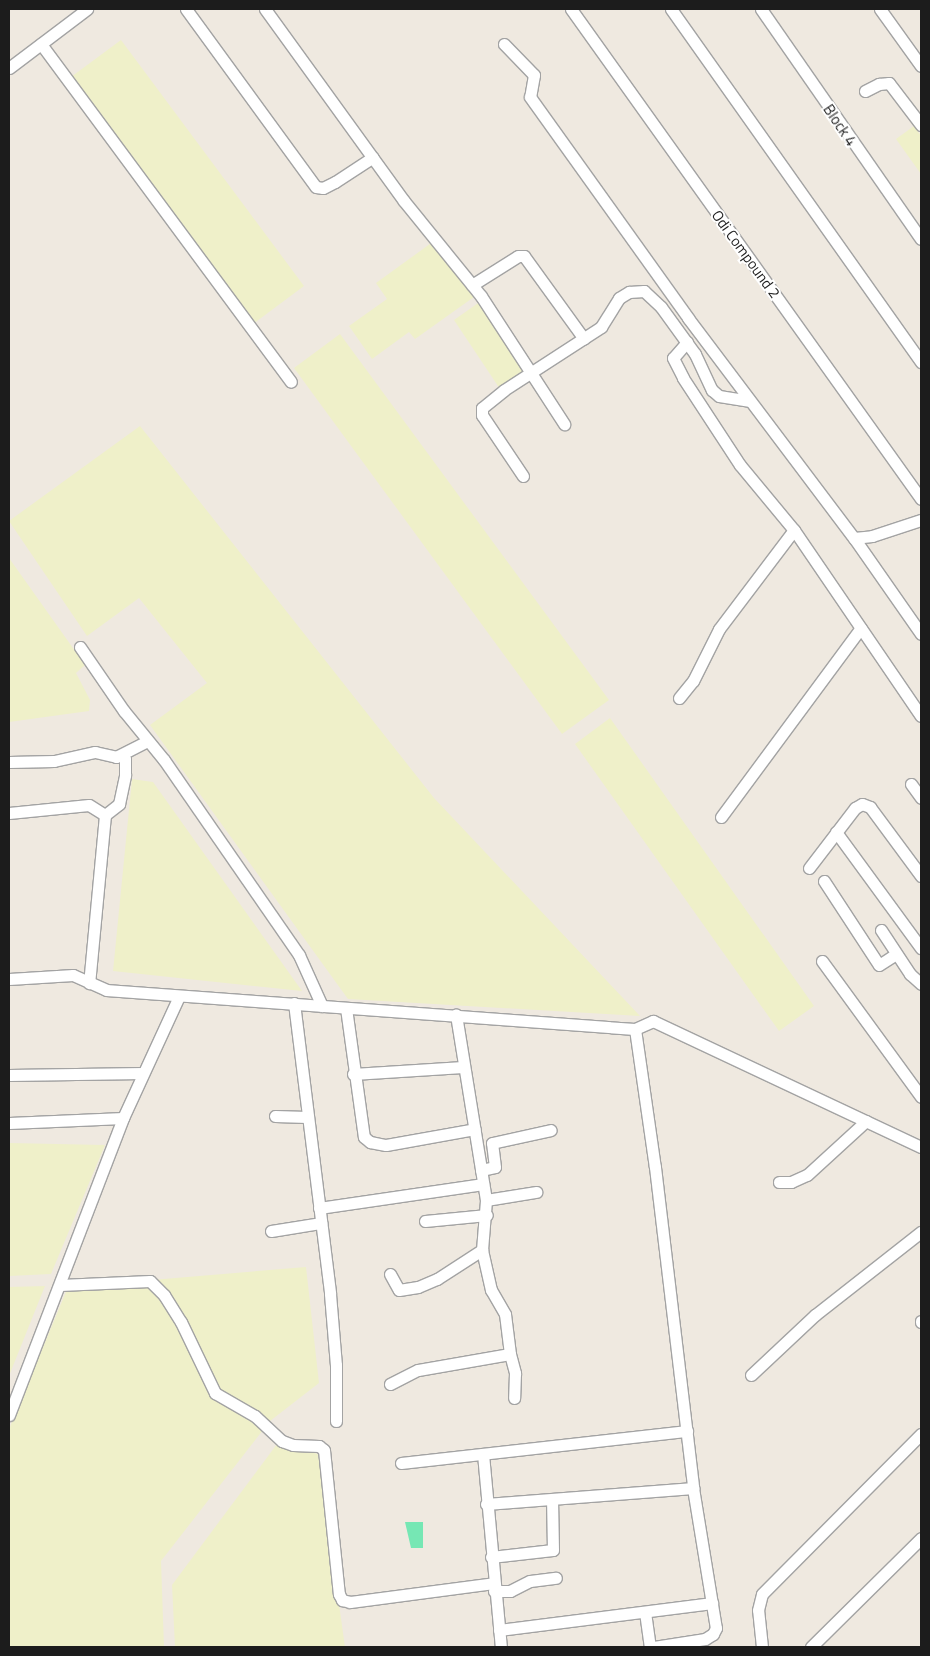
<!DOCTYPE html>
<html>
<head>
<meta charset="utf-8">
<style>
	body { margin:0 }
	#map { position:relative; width:930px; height:1656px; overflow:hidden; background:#efe9e0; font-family:"Titillium Web",sans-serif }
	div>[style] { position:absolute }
	.farmland>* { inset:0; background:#eff0c9 }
	.pitch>* { inset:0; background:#76e7b4 }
	.roads { filter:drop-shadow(1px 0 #a3a3a3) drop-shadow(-1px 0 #a3a3a3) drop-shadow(0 1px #a3a3a3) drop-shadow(0 -1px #a3a3a3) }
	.minor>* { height:11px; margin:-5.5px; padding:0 5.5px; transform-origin:5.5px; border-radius:5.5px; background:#fff }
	span { translate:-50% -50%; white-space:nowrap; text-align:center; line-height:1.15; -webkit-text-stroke:4px #fff; paint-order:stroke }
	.street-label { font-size:15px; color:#1c1c1c }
	.frame { position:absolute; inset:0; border:10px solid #1c1c1c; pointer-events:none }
</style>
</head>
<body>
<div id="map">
	<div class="farmland">
		<div style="clip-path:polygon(121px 40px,304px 286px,253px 324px,71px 77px)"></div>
		<div style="clip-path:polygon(914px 126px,921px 136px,921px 174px,896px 139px)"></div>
		<div style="clip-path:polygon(434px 241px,474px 297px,415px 339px,409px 332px,372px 359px,349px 326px,387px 299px,376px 283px)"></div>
		<div style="clip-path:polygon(481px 301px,527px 371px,500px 389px,454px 320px)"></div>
		<div style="clip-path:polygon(340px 334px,609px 700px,562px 734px,294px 368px)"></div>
		<div style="clip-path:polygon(140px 426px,434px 798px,640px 1016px,348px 999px,150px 725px,207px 683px,139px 598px,87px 636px,9px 521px)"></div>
		<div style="clip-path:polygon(9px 558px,85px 665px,76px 673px,90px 700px,89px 711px,9px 722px)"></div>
		<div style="clip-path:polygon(610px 718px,814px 1006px,779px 1031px,575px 744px)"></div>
		<div style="clip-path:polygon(132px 779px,153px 782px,302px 991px,113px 971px)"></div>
		<div style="clip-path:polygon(9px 1143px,105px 1145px,51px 1274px,9px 1276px)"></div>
		<div style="clip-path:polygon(306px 1267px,319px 1383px,270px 1421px,161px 1561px,164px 1647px,9px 1647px,9px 1429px,68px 1287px)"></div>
		<div style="clip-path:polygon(45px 1286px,9px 1376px,9px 1287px)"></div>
		<div style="clip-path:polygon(277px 1444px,318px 1454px,345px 1647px,175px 1647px,172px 1585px)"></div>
	</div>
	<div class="pitch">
		<div style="clip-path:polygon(405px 1522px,423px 1522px,423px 1548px,411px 1548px)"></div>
	</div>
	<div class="roads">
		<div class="minor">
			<div style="left:186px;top:9px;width:220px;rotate:53.9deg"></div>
			<div style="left:316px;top:187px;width:7px;rotate:8deg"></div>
			<div style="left:323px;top:188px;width:13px;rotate:-27deg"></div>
			<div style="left:335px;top:182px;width:45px;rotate:-33.3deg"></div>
			<div style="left:265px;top:9px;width:237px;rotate:54.1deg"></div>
			<div style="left:404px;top:201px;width:122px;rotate:51deg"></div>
			<div style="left:481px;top:296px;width:153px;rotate:57deg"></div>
			<div style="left:571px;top:9px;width:602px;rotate:54.46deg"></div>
			<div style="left:671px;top:9px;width:433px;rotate:54.7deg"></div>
			<div style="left:761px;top:9px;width:280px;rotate:55.2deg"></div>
			<div style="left:880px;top:9px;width:70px;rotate:54.3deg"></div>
			<div style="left:41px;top:44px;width:420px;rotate:53.5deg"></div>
			<div style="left:504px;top:44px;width:43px;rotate:45.9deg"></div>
			<div style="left:534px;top:75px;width:22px;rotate:100deg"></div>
			<div style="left:530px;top:97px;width:272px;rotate:54.4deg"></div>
			<div style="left:688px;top:318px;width:276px;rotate:53deg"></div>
			<div style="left:854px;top:538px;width:117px;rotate:55.1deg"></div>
			<div style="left:9px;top:68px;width:98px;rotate:-37.1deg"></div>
			<div style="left:865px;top:91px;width:16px;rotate:-27deg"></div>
			<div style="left:879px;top:84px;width:10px;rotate:-6deg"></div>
			<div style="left:889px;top:83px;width:53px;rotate:52.7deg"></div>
			<div style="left:472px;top:285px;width:54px;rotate:-32.2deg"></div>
			<div style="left:518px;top:256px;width:6px"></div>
			<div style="left:524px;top:256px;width:102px;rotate:54.1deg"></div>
			<div style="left:687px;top:342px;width:21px;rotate:131deg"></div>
			<div style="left:673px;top:358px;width:22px;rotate:63deg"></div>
			<div style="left:683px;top:378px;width:104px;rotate:56.8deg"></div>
			<div style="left:740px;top:465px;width:85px;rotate:50.3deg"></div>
			<div style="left:794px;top:530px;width:225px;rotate:55.7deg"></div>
			<div style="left:523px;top:476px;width:73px;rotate:-123.9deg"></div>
			<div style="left:482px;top:415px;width:7px;rotate:-90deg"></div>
			<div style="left:482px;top:408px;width:28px;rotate:-39deg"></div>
			<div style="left:504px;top:390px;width:116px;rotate:-33deg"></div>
			<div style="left:601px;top:327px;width:34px;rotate:-58deg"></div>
			<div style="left:619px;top:298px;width:12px;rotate:-31deg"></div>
			<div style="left:629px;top:292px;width:15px;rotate:-4deg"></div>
			<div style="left:644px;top:291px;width:23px;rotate:43deg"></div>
			<div style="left:661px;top:307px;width:58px;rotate:54.1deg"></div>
			<div style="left:695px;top:354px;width:40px;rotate:65deg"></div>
			<div style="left:712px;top:390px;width:9px;rotate:41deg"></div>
			<div style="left:719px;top:396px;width:30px;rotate:9deg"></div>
			<div style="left:854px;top:538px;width:18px;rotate:-6deg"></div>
			<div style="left:872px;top:536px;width:52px;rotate:-18.1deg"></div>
			<div style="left:80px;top:647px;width:78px;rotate:55.5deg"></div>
			<div style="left:124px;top:711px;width:63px;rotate:50.8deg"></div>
			<div style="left:164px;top:760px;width:237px;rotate:55.3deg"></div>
			<div style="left:299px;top:955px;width:56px;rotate:65.7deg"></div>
			<div style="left:679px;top:698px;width:22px;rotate:-51deg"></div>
			<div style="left:693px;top:681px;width:58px;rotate:-63.4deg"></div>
			<div style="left:719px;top:629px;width:124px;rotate:-52.9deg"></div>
			<div style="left:9px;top:762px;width:45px;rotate:-1.3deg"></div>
			<div style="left:54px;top:761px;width:42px;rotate:-12.4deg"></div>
			<div style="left:95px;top:752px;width:22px;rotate:13deg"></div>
			<div style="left:116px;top:757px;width:35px;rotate:-27deg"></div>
			<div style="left:911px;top:784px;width:17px;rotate:54deg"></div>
			<div style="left:9px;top:813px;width:80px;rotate:-5.7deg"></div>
			<div style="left:89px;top:805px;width:19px;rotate:32deg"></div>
			<div style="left:105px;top:815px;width:169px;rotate:95.4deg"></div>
			<div style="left:105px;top:815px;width:18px;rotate:-38deg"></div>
			<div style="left:119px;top:804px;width:30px;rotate:-78deg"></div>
			<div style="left:125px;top:775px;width:16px;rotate:-90deg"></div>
			<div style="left:125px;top:759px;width:5px;rotate:-127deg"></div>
			<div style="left:721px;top:817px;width:235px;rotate:-53.5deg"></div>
			<div style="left:836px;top:832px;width:144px;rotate:53.8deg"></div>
			<div style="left:809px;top:868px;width:76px;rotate:-52.5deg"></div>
			<div style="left:855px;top:808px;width:8px;rotate:-30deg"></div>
			<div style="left:862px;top:804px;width:9px;rotate:21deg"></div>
			<div style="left:870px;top:807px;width:86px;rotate:53.5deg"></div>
			<div style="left:824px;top:881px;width:100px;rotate:56.8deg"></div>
			<div style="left:879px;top:965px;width:20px;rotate:-33deg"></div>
			<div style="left:881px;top:930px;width:53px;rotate:56.6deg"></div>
			<div style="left:910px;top:974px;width:15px;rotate:42deg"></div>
			<div style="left:822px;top:961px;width:168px;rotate:53.9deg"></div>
			<div style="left:9px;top:979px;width:64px;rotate:-3.6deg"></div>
			<div style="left:73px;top:975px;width:36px;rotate:24deg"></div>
			<div style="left:106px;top:990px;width:530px;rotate:4.22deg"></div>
			<div style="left:635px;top:1029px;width:20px;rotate:-24deg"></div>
			<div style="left:653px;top:1021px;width:296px;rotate:25.2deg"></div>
			<div style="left:294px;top:1003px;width:293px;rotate:82.9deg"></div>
			<div style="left:330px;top:1294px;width:71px;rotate:85.2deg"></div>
			<div style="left:336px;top:1365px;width:56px;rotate:90deg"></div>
			<div style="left:346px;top:1008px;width:130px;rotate:82.1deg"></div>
			<div style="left:364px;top:1137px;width:8px;rotate:40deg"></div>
			<div style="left:370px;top:1142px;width:16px;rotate:11deg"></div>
			<div style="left:386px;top:1145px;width:90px;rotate:-10.2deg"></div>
			<div style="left:635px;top:1029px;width:139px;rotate:81.8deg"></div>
			<div style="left:655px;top:1167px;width:323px;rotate:83.2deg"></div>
			<div style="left:693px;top:1488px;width:142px;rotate:80.7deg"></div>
			<div style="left:716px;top:1628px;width:7px;rotate:117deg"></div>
			<div style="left:713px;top:1634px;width:9px;rotate:148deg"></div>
			<div style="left:705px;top:1639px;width:52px;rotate:171.1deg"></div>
			<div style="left:353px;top:1074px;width:110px;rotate:-3.6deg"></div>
			<div style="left:9px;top:1075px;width:134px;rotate:-0.9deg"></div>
			<div style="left:275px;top:1116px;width:32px;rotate:2deg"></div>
			<div style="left:9px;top:1123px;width:114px;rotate:-2.5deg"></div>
			<div style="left:123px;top:1118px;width:134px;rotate:-65.3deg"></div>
			<div style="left:481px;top:1170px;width:14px;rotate:-12deg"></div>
			<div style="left:495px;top:1167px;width:24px;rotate:-97deg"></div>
			<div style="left:492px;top:1143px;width:60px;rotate:-12.4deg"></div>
			<div style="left:779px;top:1182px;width:12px"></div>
			<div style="left:791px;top:1182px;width:17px;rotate:-24deg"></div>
			<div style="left:807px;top:1175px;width:80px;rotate:-42.5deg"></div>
			<div style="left:486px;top:1200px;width:51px;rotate:-9.1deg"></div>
			<div style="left:319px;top:1208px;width:166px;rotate:-8.3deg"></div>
			<div style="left:425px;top:1221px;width:62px;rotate:-5.5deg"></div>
			<div style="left:271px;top:1231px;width:51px;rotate:-9.1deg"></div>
			<div style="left:390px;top:1274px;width:18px;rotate:61deg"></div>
			<div style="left:399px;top:1290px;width:19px;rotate:-9deg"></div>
			<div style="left:418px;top:1287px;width:21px;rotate:-23deg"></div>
			<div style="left:437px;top:1279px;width:54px;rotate:-32.8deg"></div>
			<div style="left:482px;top:1250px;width:50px;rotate:-85.4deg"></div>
			<div style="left:486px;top:1200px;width:188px;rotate:-99.2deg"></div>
			<div style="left:60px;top:1285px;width:90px;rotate:-2.5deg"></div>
			<div style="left:150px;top:1281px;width:20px;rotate:45deg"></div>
			<div style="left:164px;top:1295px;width:32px;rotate:58deg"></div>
			<div style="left:181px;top:1322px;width:79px;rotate:64.4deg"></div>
			<div style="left:215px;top:1393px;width:46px;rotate:29.9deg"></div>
			<div style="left:255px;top:1416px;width:37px;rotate:43deg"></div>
			<div style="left:282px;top:1441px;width:12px;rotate:20deg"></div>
			<div style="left:293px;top:1445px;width:26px;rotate:2deg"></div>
			<div style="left:319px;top:1446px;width:6px;rotate:39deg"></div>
			<div style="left:324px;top:1450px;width:145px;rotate:84.1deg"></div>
			<div style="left:339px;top:1594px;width:7px;rotate:63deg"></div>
			<div style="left:342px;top:1600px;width:8px;rotate:14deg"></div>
			<div style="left:350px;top:1602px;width:145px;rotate:-7.5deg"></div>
			<div style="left:921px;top:1322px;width:1px;rotate:-90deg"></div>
			<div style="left:510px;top:1354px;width:20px;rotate:75deg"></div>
			<div style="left:515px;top:1373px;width:25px;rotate:92deg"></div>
			<div style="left:751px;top:1375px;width:88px;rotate:-43.2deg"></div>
			<div style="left:815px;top:1315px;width:135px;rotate:-38.1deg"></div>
			<div style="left:390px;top:1384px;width:31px;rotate:-27deg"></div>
			<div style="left:418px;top:1370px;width:93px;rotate:-9.9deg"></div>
			<div style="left:510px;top:1354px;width:40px;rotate:-97.1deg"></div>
			<div style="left:505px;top:1314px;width:28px;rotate:-120deg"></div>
			<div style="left:491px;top:1290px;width:41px;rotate:-102.7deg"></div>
			<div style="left:9px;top:1415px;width:318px;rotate:-69deg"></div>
			<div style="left:483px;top:1454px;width:194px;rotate:84.7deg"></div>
			<div style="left:401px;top:1463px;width:288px;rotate:-6.4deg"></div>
			<div style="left:486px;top:1504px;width:208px;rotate:-4.4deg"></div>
			<div style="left:491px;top:1557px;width:62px;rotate:-6.4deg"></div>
			<div style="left:553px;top:1550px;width:50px;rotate:-91.1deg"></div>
			<div style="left:494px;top:1591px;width:16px"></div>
			<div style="left:510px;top:1591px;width:22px;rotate:-27deg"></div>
			<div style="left:530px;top:1581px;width:26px;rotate:-7deg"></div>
			<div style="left:645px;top:1612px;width:35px;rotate:82deg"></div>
			<div style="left:499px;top:1630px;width:215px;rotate:-7.2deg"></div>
			<div style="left:762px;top:1647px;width:37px;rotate:-96deg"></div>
			<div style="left:758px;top:1610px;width:16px;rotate:-76deg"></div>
			<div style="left:762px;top:1594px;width:226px;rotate:-45.2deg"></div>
			<div style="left:811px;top:1647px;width:155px;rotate:-44.7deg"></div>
		</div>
	</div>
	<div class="street-label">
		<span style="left:840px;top:125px;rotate:56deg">Block 4</span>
		<span style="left:746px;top:254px;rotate:54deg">Odi Compound 2</span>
	</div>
	<div class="frame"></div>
</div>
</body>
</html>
